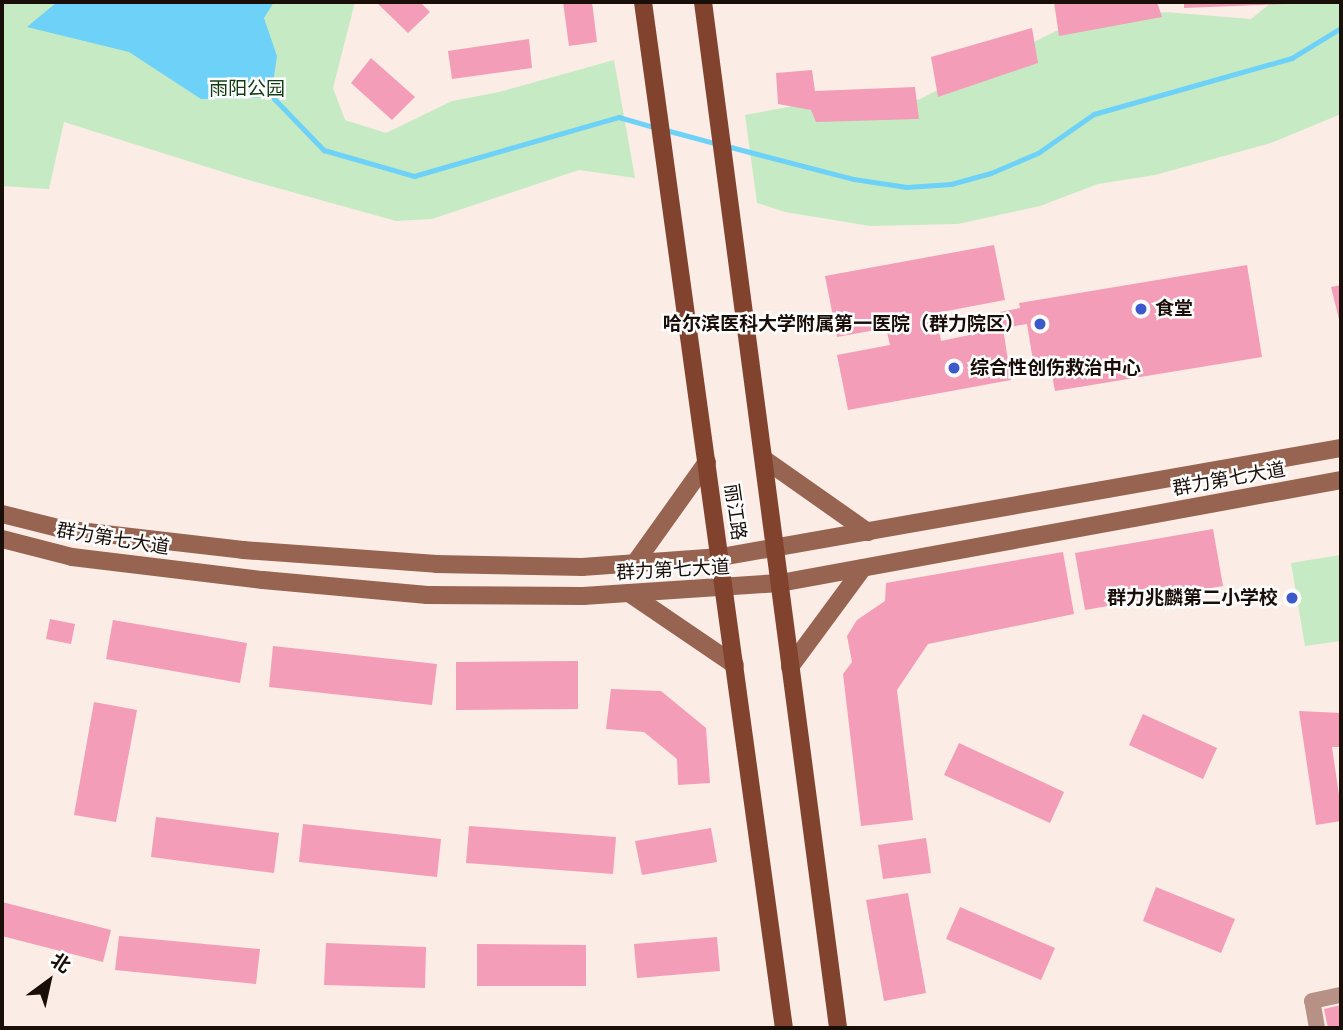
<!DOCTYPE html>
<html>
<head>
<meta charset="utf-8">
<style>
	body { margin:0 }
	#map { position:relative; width:1343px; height:1030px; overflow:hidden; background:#fbece6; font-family:"DM Sans","Noto Sans SC",sans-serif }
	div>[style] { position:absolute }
	.green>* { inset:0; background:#c6ebc4 }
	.water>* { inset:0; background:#6dd1f8 }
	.stream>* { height:4.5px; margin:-2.25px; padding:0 2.25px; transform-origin:2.25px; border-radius:2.25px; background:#6dd1f8 }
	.building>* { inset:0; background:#f39db8 }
	.street>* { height:16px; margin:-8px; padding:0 8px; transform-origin:8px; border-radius:8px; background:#b79185 }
	.secondary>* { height:18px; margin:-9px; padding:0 9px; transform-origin:9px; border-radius:9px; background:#986452 }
	.primary>* { height:18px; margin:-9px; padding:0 9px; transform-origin:9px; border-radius:9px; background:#81432d }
	.dots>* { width:19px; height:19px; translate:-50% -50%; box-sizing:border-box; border:4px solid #fdfdfd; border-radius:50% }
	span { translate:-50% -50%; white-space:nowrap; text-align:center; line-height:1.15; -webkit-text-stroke:5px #fdfdfd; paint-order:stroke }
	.park-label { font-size:19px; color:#113b12 }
	.poi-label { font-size:19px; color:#1a0e09; font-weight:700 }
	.left { translate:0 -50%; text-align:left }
	.right { translate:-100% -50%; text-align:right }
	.street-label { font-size:19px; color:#1a0e09 }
	.frame { position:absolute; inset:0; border:4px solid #1a0e09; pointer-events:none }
	.north { position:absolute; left:14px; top:946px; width:70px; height:70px; -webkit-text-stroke:5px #fdfdfd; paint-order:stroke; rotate:33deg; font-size:19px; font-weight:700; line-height:28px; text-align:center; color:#1a0e09 }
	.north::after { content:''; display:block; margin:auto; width:24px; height:32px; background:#1a0e09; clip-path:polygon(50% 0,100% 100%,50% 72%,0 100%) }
</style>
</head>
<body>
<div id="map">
	<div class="green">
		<div style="clip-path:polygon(2px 2px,355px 2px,333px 88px,345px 120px,386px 133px,452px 101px,499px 92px,614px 60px,635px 178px,579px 170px,432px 219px,396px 221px,245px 179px,64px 122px,49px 189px,2px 186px)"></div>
		<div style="clip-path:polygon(1272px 2px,1341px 2px,1341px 114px,1271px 143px,1155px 175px,1098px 184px,1040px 206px,958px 224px,870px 226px,785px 212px,757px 203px,745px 115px,799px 105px,918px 100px,1060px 29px,1165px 12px,1251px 19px)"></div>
		<div style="clip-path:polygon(1340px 555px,1341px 641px,1305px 646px,1291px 563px)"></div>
	</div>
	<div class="water">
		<div style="clip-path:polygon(57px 2px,274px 2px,264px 18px,277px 56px,271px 97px,201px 99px,129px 52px,27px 27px)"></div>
	</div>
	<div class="stream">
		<div style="left:270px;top:94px;width:78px;rotate:46deg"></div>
		<div style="left:324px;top:150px;width:94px;rotate:16.1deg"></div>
		<div style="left:414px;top:176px;width:213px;rotate:-16.1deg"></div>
		<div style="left:619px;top:117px;width:36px;rotate:16deg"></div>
		<div style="left:666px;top:130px;width:54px;rotate:15.1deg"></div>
		<div style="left:727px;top:146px;width:131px;rotate:14.6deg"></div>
		<div style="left:854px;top:179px;width:53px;rotate:8.7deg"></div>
		<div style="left:906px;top:187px;width:45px;rotate:-3.8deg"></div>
		<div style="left:951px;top:184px;width:41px;rotate:-15.4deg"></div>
		<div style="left:991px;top:173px;width:51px;rotate:-23.1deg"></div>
		<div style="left:1038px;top:153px;width:68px;rotate:-34.9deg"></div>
		<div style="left:1094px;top:114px;width:206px;rotate:-15.8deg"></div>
		<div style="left:1292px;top:58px;width:57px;rotate:-31.5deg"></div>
	</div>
	<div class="building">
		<div style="clip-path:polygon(376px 2px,420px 2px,430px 12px,408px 33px)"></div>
		<div style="clip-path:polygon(563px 2px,592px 2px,597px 42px,569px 46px)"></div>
		<div style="clip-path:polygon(1054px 2px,1157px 2px,1162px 17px,1059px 36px)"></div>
		<div style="clip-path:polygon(1184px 2px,1286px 2px,1286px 4px,1184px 8px)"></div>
		<div style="clip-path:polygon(1032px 28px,1038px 63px,938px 97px,931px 57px)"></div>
		<div style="clip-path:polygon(529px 39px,532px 68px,452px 79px,448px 51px)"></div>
		<div style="clip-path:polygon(371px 58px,415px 97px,392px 120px,351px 83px)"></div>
		<div style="clip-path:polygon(812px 70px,815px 91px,915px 87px,919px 119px,816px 122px,811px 110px,778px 104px,776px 73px)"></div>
		<div style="clip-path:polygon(994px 245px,1005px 300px,936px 313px,941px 341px,1003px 328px,1011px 380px,848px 410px,837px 355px,890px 345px,886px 328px,837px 337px,825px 276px)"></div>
		<div style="clip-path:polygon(1247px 265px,1262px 357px,1055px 391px,1051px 370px,1035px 373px,1027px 324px,1003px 328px,1000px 312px,1020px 308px,1019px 303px)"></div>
		<div style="clip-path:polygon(1341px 285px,1341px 323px,1340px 323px,1331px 287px)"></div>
		<div style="clip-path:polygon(1213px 529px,1223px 586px,1085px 610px,1075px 553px)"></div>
		<div style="clip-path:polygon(1063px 552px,1074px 614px,928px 644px,897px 690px,913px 820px,861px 826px,843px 674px,852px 662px,847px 636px,857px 620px,885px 601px,886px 583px)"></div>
		<div style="clip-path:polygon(50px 619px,75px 624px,71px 644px,46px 639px)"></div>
		<div style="clip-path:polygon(113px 620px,247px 643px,240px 683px,106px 659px)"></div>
		<div style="clip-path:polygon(273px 646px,437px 664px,432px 705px,269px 687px)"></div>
		<div style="clip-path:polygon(578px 661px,578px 709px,456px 710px,456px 662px)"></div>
		<div style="clip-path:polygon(611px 689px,661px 691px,706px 728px,710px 783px,678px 785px,677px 759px,644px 732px,606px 729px)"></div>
		<div style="clip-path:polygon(94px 702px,137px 710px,116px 822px,74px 815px)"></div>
		<div style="clip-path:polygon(1299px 711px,1341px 713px,1341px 747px,1332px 747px,1339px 795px,1341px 795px,1341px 821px,1316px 825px)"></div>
		<div style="clip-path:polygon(1143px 714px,1217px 748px,1203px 779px,1129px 745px)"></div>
		<div style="clip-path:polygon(959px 743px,1064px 792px,1050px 823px,944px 775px)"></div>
		<div style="clip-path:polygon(156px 817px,279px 833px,274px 873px,151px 857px)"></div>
		<div style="clip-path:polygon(303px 824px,441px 839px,437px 877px,299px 862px)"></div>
		<div style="clip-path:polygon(469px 826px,616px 837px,613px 874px,466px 863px)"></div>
		<div style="clip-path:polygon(711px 828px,717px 862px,642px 875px,635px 841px)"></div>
		<div style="clip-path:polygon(926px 838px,931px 873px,883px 879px,878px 845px)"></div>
		<div style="clip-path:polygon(1156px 887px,1235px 919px,1221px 953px,1143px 921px)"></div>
		<div style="clip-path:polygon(908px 893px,926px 993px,884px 1001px,866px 900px)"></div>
		<div style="clip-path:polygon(2px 902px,111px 930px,103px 962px,2px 936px)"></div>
		<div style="clip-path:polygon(960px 907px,1055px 948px,1041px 980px,946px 939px)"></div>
		<div style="clip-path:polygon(119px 936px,260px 949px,256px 984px,115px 970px)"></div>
		<div style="clip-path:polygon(717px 937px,720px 971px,637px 978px,634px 944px)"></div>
		<div style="clip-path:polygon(326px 943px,426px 947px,425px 988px,324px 985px)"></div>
		<div style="clip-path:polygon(477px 944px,586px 945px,586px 986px,477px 986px)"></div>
		<div style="clip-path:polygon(1341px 1005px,1341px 1028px,1328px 1028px,1324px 1009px)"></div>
	</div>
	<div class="street">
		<div style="left:1317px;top:1028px;width:27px;rotate:-100deg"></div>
		<div style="left:1312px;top:1001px;width:30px;rotate:-12deg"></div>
	</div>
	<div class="secondary">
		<div style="left:764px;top:459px;width:127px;rotate:35.1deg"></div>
		<div style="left:2px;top:514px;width:62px;rotate:14deg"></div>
		<div style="left:62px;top:529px;width:182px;rotate:6.6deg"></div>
		<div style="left:243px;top:550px;width:194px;rotate:4.1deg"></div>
		<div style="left:436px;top:564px;width:146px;rotate:1.2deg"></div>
		<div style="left:582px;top:567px;width:139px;rotate:-4.1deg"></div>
		<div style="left:721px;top:557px;width:630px;rotate:-9.97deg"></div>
		<div style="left:2px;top:539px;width:72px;rotate:14.4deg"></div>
		<div style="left:72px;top:557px;width:192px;rotate:6.9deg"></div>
		<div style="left:263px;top:580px;width:165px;rotate:5.2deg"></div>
		<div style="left:427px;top:595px;width:156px;rotate:0.4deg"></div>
		<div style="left:583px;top:596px;width:197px;rotate:-3.8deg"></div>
		<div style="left:780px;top:583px;width:570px;rotate:-10.4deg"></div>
		<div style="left:635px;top:563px;width:124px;rotate:-54.5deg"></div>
		<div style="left:629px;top:593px;width:128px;rotate:34.2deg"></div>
		<div style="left:790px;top:667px;width:123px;rotate:-53.6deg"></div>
	</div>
	<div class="primary">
		<div style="left:643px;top:2px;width:1036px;rotate:82.18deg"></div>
		<div style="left:703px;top:2px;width:1035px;rotate:82.5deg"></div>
	</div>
	<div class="dots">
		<div style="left:1141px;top:309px;background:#3b59cb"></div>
		<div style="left:1040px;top:324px;background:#3b59cb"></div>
		<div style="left:954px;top:368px;background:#3b59cb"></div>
		<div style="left:1292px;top:598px;background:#3b59cb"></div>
	</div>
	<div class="park-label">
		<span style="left:247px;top:89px">雨阳公园</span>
	</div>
	<div class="poi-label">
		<span class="left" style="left:1155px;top:309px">食堂</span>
		<span class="right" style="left:1024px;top:324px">哈尔滨医科大学附属第一医院（群力院区）</span>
		<span class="left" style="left:970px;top:368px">综合性创伤救治中心</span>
		<span class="right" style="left:1278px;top:598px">群力兆麟第二小学校</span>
	</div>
	<div class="street-label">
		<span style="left:1229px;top:479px;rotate:-10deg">群力第七大道</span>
		<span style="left:735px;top:512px;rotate:82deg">丽江路</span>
		<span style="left:113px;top:539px;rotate:9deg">群力第七大道</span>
		<span style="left:673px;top:570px;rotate:-3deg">群力第七大道</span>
	</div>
	<div class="frame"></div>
	<div class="north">北</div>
</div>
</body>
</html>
